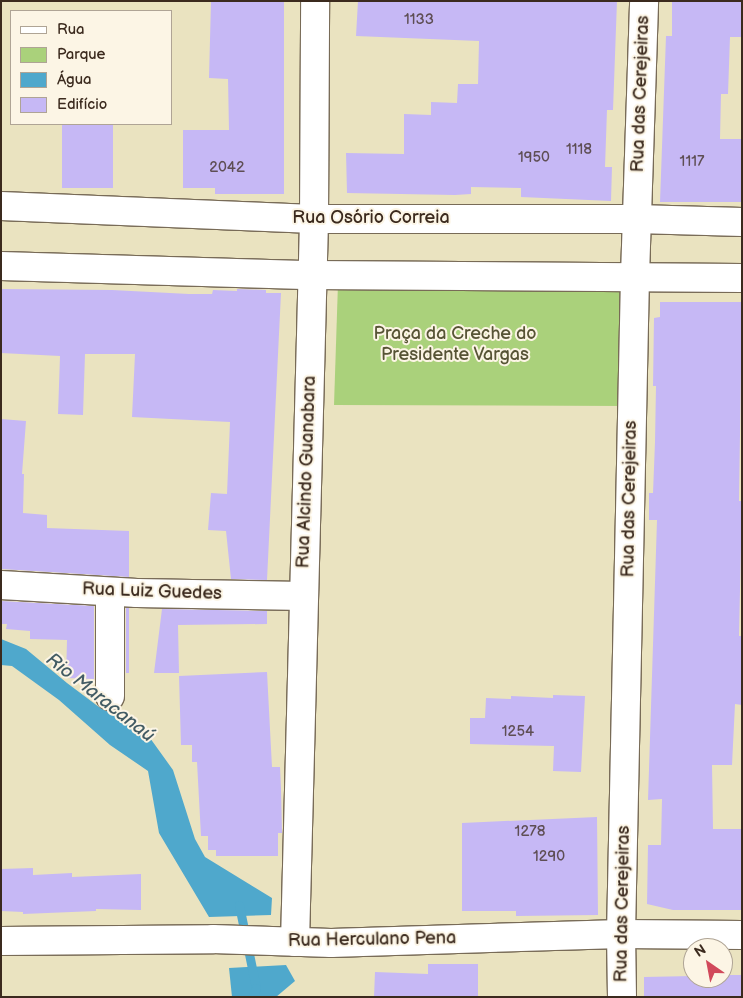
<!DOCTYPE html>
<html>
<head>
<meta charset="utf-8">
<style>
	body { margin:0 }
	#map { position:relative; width:743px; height:998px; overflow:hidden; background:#eae3c0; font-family:"Balsamiq Sans",sans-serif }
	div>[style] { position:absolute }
	.green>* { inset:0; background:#aad17b }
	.water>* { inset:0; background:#4fa8cc }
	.stream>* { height:9px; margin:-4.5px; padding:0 4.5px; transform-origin:4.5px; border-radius:4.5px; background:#4fa8cc }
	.building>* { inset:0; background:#c6b8f5 }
	.roads { filter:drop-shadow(1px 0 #786b57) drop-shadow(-1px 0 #786b57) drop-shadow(0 1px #786b57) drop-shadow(0 -1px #786b57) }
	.minor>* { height:28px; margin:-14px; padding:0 14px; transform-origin:14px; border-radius:14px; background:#fff }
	span { translate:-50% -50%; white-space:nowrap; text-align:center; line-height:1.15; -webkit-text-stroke:4px #fcf5e5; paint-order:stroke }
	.number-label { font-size:15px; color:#5e4e54 }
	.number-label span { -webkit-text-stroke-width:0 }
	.street-label { font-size:18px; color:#3b2a1e }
	.park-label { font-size:18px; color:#575435 }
	.water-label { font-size:19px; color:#435c64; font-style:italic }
	.frame { position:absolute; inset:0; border:2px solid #3b2a1e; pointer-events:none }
	.legend { position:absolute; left:10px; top:10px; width:162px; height:115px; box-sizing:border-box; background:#fcf5e5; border:1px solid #afa495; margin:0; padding:6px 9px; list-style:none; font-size:15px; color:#3b2a1e }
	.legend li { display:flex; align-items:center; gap:10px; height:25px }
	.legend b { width:25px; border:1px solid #afa495 }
	.north { position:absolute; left:683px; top:938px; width:50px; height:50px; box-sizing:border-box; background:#fcf5e5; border:1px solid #afa495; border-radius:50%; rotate:327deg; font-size:14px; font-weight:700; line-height:20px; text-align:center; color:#3b2a1e }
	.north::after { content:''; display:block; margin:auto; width:18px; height:22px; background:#d1495b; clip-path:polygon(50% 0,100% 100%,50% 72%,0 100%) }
</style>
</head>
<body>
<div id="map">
	<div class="green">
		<div style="clip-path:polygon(338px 283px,632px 288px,626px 406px,334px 405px)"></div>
	</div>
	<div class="water">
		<div style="clip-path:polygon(1px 639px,26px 649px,67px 683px,99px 707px,145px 731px,173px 770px,195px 839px,205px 857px,272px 898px,271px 915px,209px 917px,159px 833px,148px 771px,110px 745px,59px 700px,12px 666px,1px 665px)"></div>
		<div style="clip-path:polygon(286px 965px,295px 981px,276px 997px,232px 997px,229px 968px)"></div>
	</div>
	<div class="stream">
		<div style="left:239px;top:905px;width:85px;rotate:78.4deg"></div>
		<div style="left:256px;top:988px;width:10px;rotate:114deg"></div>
	</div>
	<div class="building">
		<div style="clip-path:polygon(211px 1px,284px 1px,284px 194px,215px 194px,215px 188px,183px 188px,183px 130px,229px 130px,228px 79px,209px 78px)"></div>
		<div style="clip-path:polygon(358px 1px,617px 1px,613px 110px,607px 110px,605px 167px,612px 167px,611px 201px,521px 197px,521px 188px,471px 187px,471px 194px,455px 195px,347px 193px,346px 153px,404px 154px,404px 114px,431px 115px,431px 102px,457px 103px,458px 84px,478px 84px,479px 41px,356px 36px)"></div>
		<div style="clip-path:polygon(672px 1px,742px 1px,742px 37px,730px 37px,728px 94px,721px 94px,720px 139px,742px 139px,742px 202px,660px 202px,666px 36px,672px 36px)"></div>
		<div style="clip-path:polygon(62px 124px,113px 124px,113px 188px,62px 188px)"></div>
		<div style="clip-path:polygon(1px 289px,112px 290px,189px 294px,212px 294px,213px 290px,237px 291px,237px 289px,266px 290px,266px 293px,281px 293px,267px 580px,231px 579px,226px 531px,208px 530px,211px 493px,227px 494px,230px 422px,132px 417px,135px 354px,85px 354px,83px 415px,58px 414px,60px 356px,1px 353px)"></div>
		<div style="clip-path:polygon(660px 302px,742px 302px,739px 501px,742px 501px,739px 636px,742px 636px,742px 705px,735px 704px,732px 765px,712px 765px,713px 829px,742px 829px,742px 910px,673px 910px,647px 904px,648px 845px,661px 845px,662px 799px,648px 800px,657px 520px,649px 520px,649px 493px,653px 493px,655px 442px,656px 386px,653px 386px,654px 318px,660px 317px)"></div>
		<div style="clip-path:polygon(1px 419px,26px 421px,22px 474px,24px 474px,23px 513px,47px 515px,47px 528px,129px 531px,129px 577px,1px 569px)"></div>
		<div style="clip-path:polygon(1px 601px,94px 606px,94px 679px,66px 678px,67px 640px,30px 639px,30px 631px,6px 629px,7px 624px,1px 624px)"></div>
		<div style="clip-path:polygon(126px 608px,129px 608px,129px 673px,126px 673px)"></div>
		<div style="clip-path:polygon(162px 609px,267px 611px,267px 624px,178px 625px,179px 673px,154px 673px)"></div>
		<div style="clip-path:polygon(267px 672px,272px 767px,280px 767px,281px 789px,282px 833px,278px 833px,278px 856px,216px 856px,216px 850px,208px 850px,208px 836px,201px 836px,197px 762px,192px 762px,192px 745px,181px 745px,179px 676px)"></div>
		<div style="clip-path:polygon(553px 695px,585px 696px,581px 772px,553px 771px,554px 746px,470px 744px,470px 718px,485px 718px,486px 698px,511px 699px,511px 696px,553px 698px)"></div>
		<div style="clip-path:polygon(597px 817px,598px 915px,516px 916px,516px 911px,462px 911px,462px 823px)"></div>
		<div style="clip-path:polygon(33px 868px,33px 875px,72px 873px,72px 877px,141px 874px,141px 910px,96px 909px,96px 911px,23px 914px,23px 912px,1px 911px,1px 869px)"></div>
		<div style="clip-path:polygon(428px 964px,478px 964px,478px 997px,374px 997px,375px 972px,428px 974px)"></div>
		<div style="clip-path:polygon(723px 975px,742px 975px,742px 997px,644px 997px,644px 977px,693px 976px,693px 978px,723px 978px)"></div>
	</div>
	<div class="roads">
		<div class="minor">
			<div style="left:1px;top:206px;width:313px;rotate:2.4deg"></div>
			<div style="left:314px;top:219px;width:322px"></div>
			<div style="left:636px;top:219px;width:106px;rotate:1.6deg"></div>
			<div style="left:1px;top:266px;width:311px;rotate:1.7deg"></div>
			<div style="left:312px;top:275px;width:430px;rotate:0.4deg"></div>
			<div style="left:1px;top:585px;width:136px;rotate:3.4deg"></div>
			<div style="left:137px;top:593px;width:166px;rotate:1deg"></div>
			<div style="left:110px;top:592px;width:104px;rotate:90deg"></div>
			<div style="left:1px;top:941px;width:212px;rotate:-0.5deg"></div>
			<div style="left:213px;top:939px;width:118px;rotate:1.9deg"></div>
			<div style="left:331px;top:943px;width:290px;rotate:-1.8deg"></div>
			<div style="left:621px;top:934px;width:121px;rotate:0.5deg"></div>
			<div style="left:295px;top:942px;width:723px;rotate:-88.49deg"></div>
			<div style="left:314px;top:219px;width:218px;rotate:-89.7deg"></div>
			<div style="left:622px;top:997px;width:63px;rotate:-90.9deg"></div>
			<div style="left:621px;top:934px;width:658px;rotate:-88.78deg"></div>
			<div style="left:635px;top:276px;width:275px;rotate:-88.1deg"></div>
		</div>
	</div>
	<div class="number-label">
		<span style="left:419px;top:20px">1133</span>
		<span style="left:579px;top:150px">1118</span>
		<span style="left:534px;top:158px">1950</span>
		<span style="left:692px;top:162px">1117</span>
		<span style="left:227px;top:168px">2042</span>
		<span style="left:518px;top:732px">1254</span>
		<span style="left:530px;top:832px">1278</span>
		<span style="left:549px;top:857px">1290</span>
	</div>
	<div class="street-label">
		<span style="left:641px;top:94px;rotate:-88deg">Rua das Cerejeiras</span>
		<span style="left:371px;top:218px">Rua Osório Correia</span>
		<span style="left:307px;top:472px;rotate:-88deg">Rua Alcindo Guanabara</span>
		<span style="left:630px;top:499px;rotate:-89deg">Rua das Cerejeiras</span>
		<span style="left:152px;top:592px;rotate:2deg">Rua Luiz Guedes</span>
		<span style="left:623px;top:904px;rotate:-89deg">Rua das Cerejeiras</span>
		<span style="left:372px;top:940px;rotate:-1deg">Rua Herculano Pena</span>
	</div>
	<div class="park-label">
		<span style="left:455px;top:345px">Praça da Creche do<br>Presidente Vargas</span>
	</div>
	<div class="water-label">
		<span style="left:100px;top:698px;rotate:38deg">Rio Maracanaú</span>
	</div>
	<div class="frame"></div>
	<ul class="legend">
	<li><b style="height:6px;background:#fff"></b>Rua</li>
	<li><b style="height:14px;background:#aad17b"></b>Parque</li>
	<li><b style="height:14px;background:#4fa8cc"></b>Água</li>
	<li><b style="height:14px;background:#c6b8f5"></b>Edifício</li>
	</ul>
	<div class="north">N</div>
</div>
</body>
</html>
